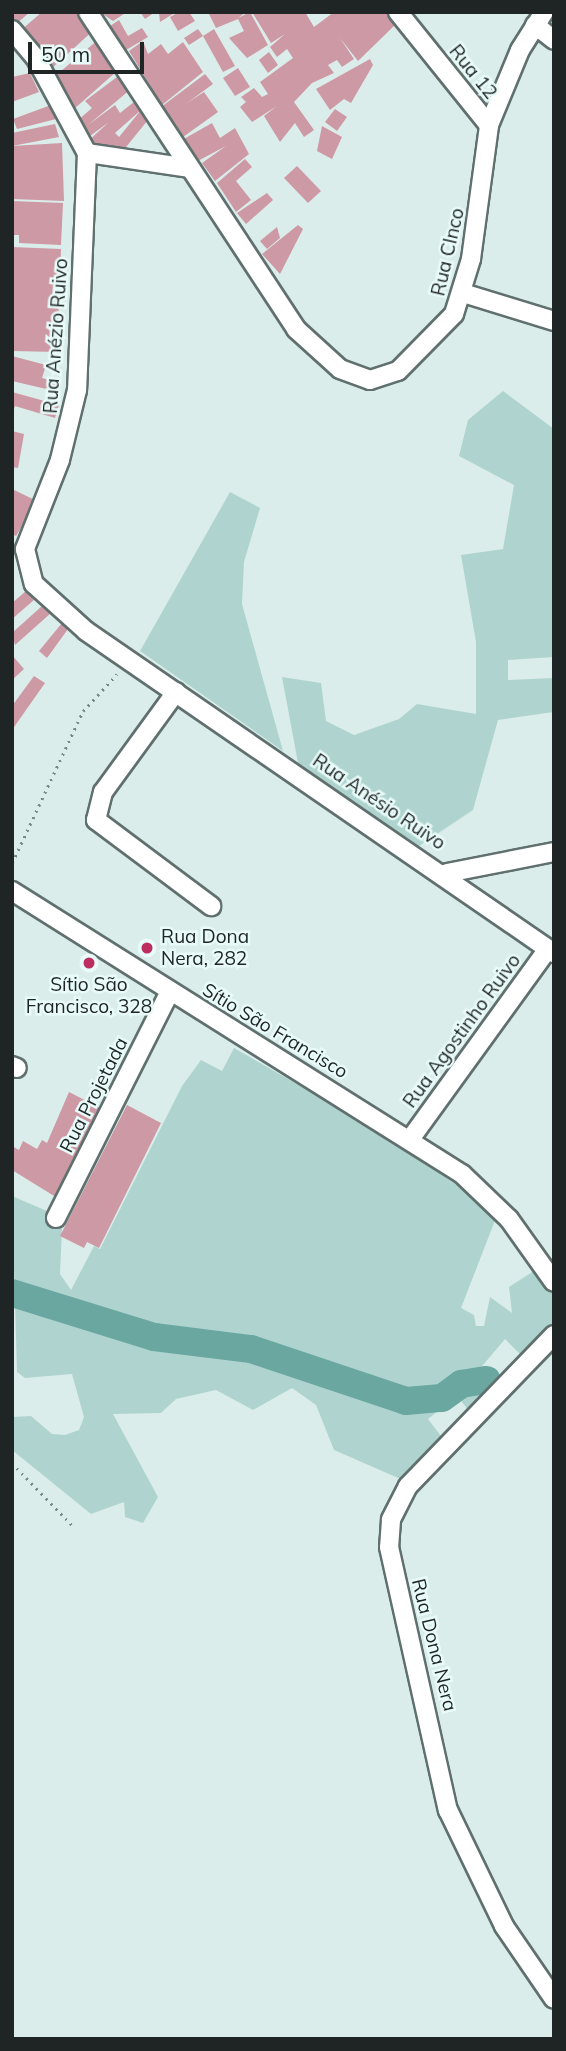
<!DOCTYPE html>
<html>
<head>
<meta charset="utf-8">
<style>
	body { margin:0 }
	#map { position:relative; width:566px; height:2051px; overflow:hidden; background:#dbedeb; font-family:Mulish,sans-serif }
	div>[style] { position:absolute }
	.green>* { inset:0; background:#afd4cf }
	.river>* { height:28px; margin:-14px; padding:0 14px; transform-origin:14px; border-radius:14px; background:#6aa7a0 }
	.building>* { inset:0; background:#cd99a4 }
	.path>* { height:2.5px; margin-top:-1.25px; transform-origin:0; background:repeating-linear-gradient(90deg,#7c8887 0 2px,transparent 0 7px) }
	.roads { filter:drop-shadow(2px 0 #60706e) drop-shadow(-2px 0 #60706e) drop-shadow(0 2px #60706e) drop-shadow(0 -2px #60706e) }
	.minor>* { height:18px; margin:-9px; padding:0 9px; transform-origin:9px; border-radius:9px; background:#fff }
	.dots>* { width:19px; height:19px; translate:-50% -50%; box-sizing:border-box; border:4px solid #e8fbf8; border-radius:50% }
	span { translate:-50% -50%; white-space:nowrap; text-align:center; line-height:1.15; -webkit-text-stroke:5px #e8fbf8; paint-order:stroke }
	.street-label { font-size:19px; color:#1f2525 }
	.poi-label { font-size:19px; color:#1f2525 }
	.left { translate:0 -50%; text-align:left }
	.frame { position:absolute; inset:0; border:14px solid #1f2525; pointer-events:none }
	.scale { position:absolute; left:28px; top:42px; width:116px; height:32px; box-sizing:border-box; border:4px solid #1f2525; border-top:0; padding-left:9px; font-size:21px; line-height:24px; white-space:nowrap; color:#1f2525; -webkit-text-stroke:5px #e8fbf8; paint-order:stroke }
</style>
</head>
<body>
<div id="map">
	<div class="green">
		<div style="clip-path:polygon(503px 391px,554px 429px,554px 657px,508px 660px,508px 680px,554px 678px,554px 712px,498px 720px,473px 810px,419px 846px,298px 763px,282px 677px,321px 683px,326px 721px,354px 735px,399px 719px,417px 704px,476px 714px,476px 642px,461px 555px,503px 549px,514px 485px,459px 456px,468px 420px)"></div>
		<div style="clip-path:polygon(230px 492px,260px 508px,244px 562px,242px 604px,283px 751px,140px 651px)"></div>
		<div style="clip-path:polygon(234px 1048px,372px 1127px,493px 1210px,496px 1218px,461px 1308px,474px 1315px,476px 1326px,484px 1326px,490px 1297px,512px 1313px,509px 1287px,537px 1269px,554px 1292px,554px 1323px,523px 1357px,505px 1339px,472px 1378px,487px 1398px,470px 1412px,457px 1396px,428px 1419px,444px 1440px,405px 1481px,334px 1450px,316px 1405px,292px 1388px,253px 1410px,216px 1390px,176px 1399px,161px 1413px,113px 1414px,158px 1497px,143px 1523px,125px 1517px,124px 1502px,91px 1514px,12px 1450px,12px 1417px,31px 1416px,52px 1434px,65px 1435px,79px 1430px,84px 1417px,72px 1374px,25px 1378px,17px 1372px,12px 1196px,54px 1214px,62px 1229px,60px 1274px,71px 1290px,94px 1246px,100px 1249px,182px 1086px,201px 1060px,222px 1071px)"></div>
	</div>
	<div class="river">
		<div style="left:12px;top:1293px;width:149px;rotate:17.2deg"></div>
		<div style="left:154px;top:1337px;width:98px;rotate:7.1deg"></div>
		<div style="left:251px;top:1349px;width:163px;rotate:18.5deg"></div>
		<div style="left:406px;top:1401px;width:36px;rotate:-5deg"></div>
		<div style="left:442px;top:1398px;width:24px;rotate:-36deg"></div>
		<div style="left:461px;top:1384px;width:26px;rotate:-9deg"></div>
	</div>
	<div class="building">
		<div style="clip-path:polygon(12px 12px,30px 12px,15px 25px)"></div>
		<div style="clip-path:polygon(42px 12px,81px 12px,96px 28px,51px 69px,20px 31px)"></div>
		<div style="clip-path:polygon(100px 12px,127px 12px,113px 21px)"></div>
		<div style="clip-path:polygon(140px 12px,155px 12px,145px 19px)"></div>
		<div style="clip-path:polygon(159px 12px,176px 12px,160px 22px)"></div>
		<div style="clip-path:polygon(179px 12px,189px 12px,195px 21px,178px 31px,170px 17px)"></div>
		<div style="clip-path:polygon(208px 12px,246px 12px,238px 18px,250px 12px,268px 45px,247px 58px,229px 38px,244px 31px,238px 19px,216px 28px)"></div>
		<div style="clip-path:polygon(252px 12px,305px 12px,314px 27px,334px 12px,387px 12px,396px 24px,358px 61px,340px 38px,354px 59px,342px 67px,337px 60px,328px 65px,334px 73px,312px 83px,294px 102px,314px 130px,304px 137px,295px 123px,280px 142px,264px 116px,277px 106px,252px 122px,240px 107px,246px 102px,241px 97px,254px 88px,262px 97px,268px 94px,260px 82px,293px 58px,287px 49px,277px 57px,270px 47px,285px 34px,271px 43px)"></div>
		<div style="clip-path:polygon(119px 20px,128px 36px,142px 28px,148px 37px,126px 50px,110px 26px)"></div>
		<div style="clip-path:polygon(198px 29px,203px 36px,189px 45px,184px 38px)"></div>
		<div style="clip-path:polygon(214px 29px,235px 66px,223px 72px,203px 36px)"></div>
		<div style="clip-path:polygon(99px 39px,116px 72px,74px 109px,54px 77px)"></div>
		<div style="clip-path:polygon(143px 41px,148px 54px,161px 44px,168px 54px,183px 42px,203px 72px,162px 105px,129px 51px)"></div>
		<div style="clip-path:polygon(269px 52px,278px 65px,268px 73px,259px 60px)"></div>
		<div style="clip-path:polygon(370px 59px,373px 65px,351px 103px,344px 99px,330px 110px,316px 89px)"></div>
		<div style="clip-path:polygon(238px 68px,250px 87px,235px 96px,223px 78px)"></div>
		<div style="clip-path:polygon(30px 73px,39px 92px,12px 102px,12px 77px)"></div>
		<div style="clip-path:polygon(205px 74px,213px 84px,187px 103px,204px 92px,218px 112px,183px 137px,161px 107px)"></div>
		<div style="clip-path:polygon(evenodd,117px 77px,131px 89px,88px 125px,115px 105px,120px 113px,134px 102px,152px 115px,122px 152px,96px 151px,87px 142px,109px 122px,86px 139px,77px 121px,92px 108px,85px 101px,117px 77px,141px 110px,119px 137px,115px 133px,141px 110px)"></div>
		<div style="clip-path:polygon(51px 105px,56px 119px,17px 129px,13px 119px)"></div>
		<div style="clip-path:polygon(335px 109px,347px 117px,337px 131px,325px 122px)"></div>
		<div style="clip-path:polygon(212px 123px,220px 138px,235px 128px,249px 154px,215px 181px,202px 163px,226px 146px,194px 163px,182px 140px)"></div>
		<div style="clip-path:polygon(55px 124px,59px 137px,12px 146px,12px 133px)"></div>
		<div style="clip-path:polygon(322px 126px,342px 137px,332px 159px,317px 151px)"></div>
		<div style="clip-path:polygon(62px 143px,64px 201px,12px 199px,12px 146px)"></div>
		<div style="clip-path:polygon(245px 159px,252px 167px,236px 181px,251px 200px,236px 212px,217px 183px)"></div>
		<div style="clip-path:polygon(297px 166px,321px 191px,308px 203px,284px 178px)"></div>
		<div style="clip-path:polygon(267px 193px,273px 200px,246px 224px,237px 213px)"></div>
		<div style="clip-path:polygon(12px 201px,63px 203px,61px 245px,19px 243px,19px 235px,12px 235px)"></div>
		<div style="clip-path:polygon(298px 225px,303px 229px,280px 274px,262px 254px)"></div>
		<div style="clip-path:polygon(277px 227px,280px 238px,267px 249px,260px 241px)"></div>
		<div style="clip-path:polygon(12px 247px,61px 249px,57px 352px,12px 351px)"></div>
		<div style="clip-path:polygon(12px 356px,46px 365px,42px 378px,61px 383px,59px 392px,12px 381px)"></div>
		<div style="clip-path:polygon(12px 392px,59px 405px,55px 418px,15px 406px,12px 415px)"></div>
		<div style="clip-path:polygon(12px 431px,24px 434px,18px 468px,12px 467px)"></div>
		<div style="clip-path:polygon(12px 489px,37px 501px,16px 536px,12px 534px)"></div>
		<div style="clip-path:polygon(26px 591px,34px 600px,12px 619px,12px 603px)"></div>
		<div style="clip-path:polygon(42px 606px,51px 613px,15px 645px,12px 633px)"></div>
		<div style="clip-path:polygon(62px 623px,68px 629px,47px 658px,39px 651px)"></div>
		<div style="clip-path:polygon(12px 655px,24px 669px,12px 680px)"></div>
		<div style="clip-path:polygon(34px 676px,45px 683px,12px 730px,12px 706px)"></div>
		<div style="clip-path:polygon(69px 1092px,106px 1111px,59px 1199px,12px 1170px,12px 1146px,19px 1150px,23px 1141px,37px 1149px,42px 1140px,47px 1143px)"></div>
		<div style="clip-path:polygon(127px 1105px,161px 1123px,99px 1248px,87px 1242px,84px 1248px,60px 1236px)"></div>
	</div>
	<div class="path">
		<div style="left:12px;top:863px;width:168px;rotate:-65deg"></div>
		<div style="left:83px;top:711px;width:50px;rotate:-47.4deg"></div>
		<div style="left:12px;top:1463px;width:86px;rotate:45.9deg"></div>
	</div>
	<div class="roads">
		<div class="minor">
			<div style="left:88px;top:12px;width:379px;rotate:56.7deg"></div>
			<div style="left:296px;top:329px;width:59px;rotate:42.3deg"></div>
			<div style="left:340px;top:369px;width:32px;rotate:20deg"></div>
			<div style="left:370px;top:380px;width:29px;rotate:-18deg"></div>
			<div style="left:398px;top:371px;width:80px;rotate:-45.5deg"></div>
			<div style="left:454px;top:314px;width:58px;rotate:-72.8deg"></div>
			<div style="left:471px;top:259px;width:135px;rotate:-82.3deg"></div>
			<div style="left:489px;top:125px;width:81px;rotate:-67.5deg"></div>
			<div style="left:520px;top:50px;width:45px;rotate:-57.7deg"></div>
			<div style="left:398px;top:12px;width:145px;rotate:51.2deg"></div>
			<div style="left:535px;top:25px;width:24px;rotate:38deg"></div>
			<div style="left:12px;top:30px;width:35px;rotate:50deg"></div>
			<div style="left:35px;top:57px;width:109px;rotate:61.6deg"></div>
			<div style="left:87px;top:153px;width:237px;rotate:92.4deg"></div>
			<div style="left:77px;top:390px;width:72px;rotate:103.7deg"></div>
			<div style="left:60px;top:460px;width:96px;rotate:111.5deg"></div>
			<div style="left:25px;top:549px;width:36px;rotate:76deg"></div>
			<div style="left:34px;top:584px;width:70px;rotate:42.1deg"></div>
			<div style="left:86px;top:631px;width:568px;rotate:34.53deg"></div>
			<div style="left:87px;top:153px;width:104px;rotate:8.3deg"></div>
			<div style="left:463px;top:293px;width:95px;rotate:17.1deg"></div>
			<div style="left:176px;top:692px;width:124px;rotate:126.1deg"></div>
			<div style="left:103px;top:792px;width:29px;rotate:104deg"></div>
			<div style="left:96px;top:820px;width:144px;rotate:36.8deg"></div>
			<div style="left:447px;top:873px;width:109px;rotate:-11.1deg"></div>
			<div style="left:12px;top:891px;width:532px;rotate:32.17deg"></div>
			<div style="left:462px;top:1174px;width:65px;rotate:43.8deg"></div>
			<div style="left:509px;top:1219px;width:77px;rotate:54.5deg"></div>
			<div style="left:12px;top:1066px;width:5px;rotate:22deg"></div>
			<div style="left:411px;top:1138px;width:233px;rotate:-54.1deg"></div>
			<div style="left:56px;top:1218px;width:254px;rotate:-63.3deg"></div>
			<div style="left:554px;top:1335px;width:210px;rotate:134deg"></div>
			<div style="left:408px;top:1486px;width:38px;rotate:117deg"></div>
			<div style="left:391px;top:1520px;width:27px;rotate:94deg"></div>
			<div style="left:389px;top:1547px;width:270px;rotate:77.4deg"></div>
			<div style="left:448px;top:1810px;width:129px;rotate:64.2deg"></div>
			<div style="left:504px;top:1926px;width:88px;rotate:55.6deg"></div>
		</div>
	</div>
	<div class="dots">
		<div style="left:147px;top:948px;background:#bb2e5f"></div>
		<div style="left:89px;top:963px;background:#bb2e5f"></div>
	</div>
	<div class="street-label">
		<span style="left:473px;top:72px;rotate:51deg">Rua 12</span>
		<span style="left:448px;top:252px;rotate:-77deg">Rua CInco</span>
		<span style="left:56px;top:336px;rotate:-86deg">Rua Anézio Ruivo</span>
		<span style="left:379px;top:802px;rotate:34deg">Rua Anésio Ruivo</span>
		<span style="left:275px;top:1031px;rotate:31deg">Sítio São Francisco</span>
		<span style="left:462px;top:1031px;rotate:-54deg">Rua Agostinho Ruivo</span>
		<span style="left:94px;top:1095px;rotate:-63deg">Rua Projetada</span>
		<span style="left:434px;top:1645px;rotate:76deg">Rua Dona Nera</span>
	</div>
	<div class="poi-label">
		<span class="left" style="left:161px;top:948px">Rua Dona<br>Nera, 282</span>
		<span style="left:89px;top:996px">Sítio São<br>Francisco, 328</span>
	</div>
	<div class="frame"></div>
	<div class="scale">50 m</div>
</div>
</body>
</html>
